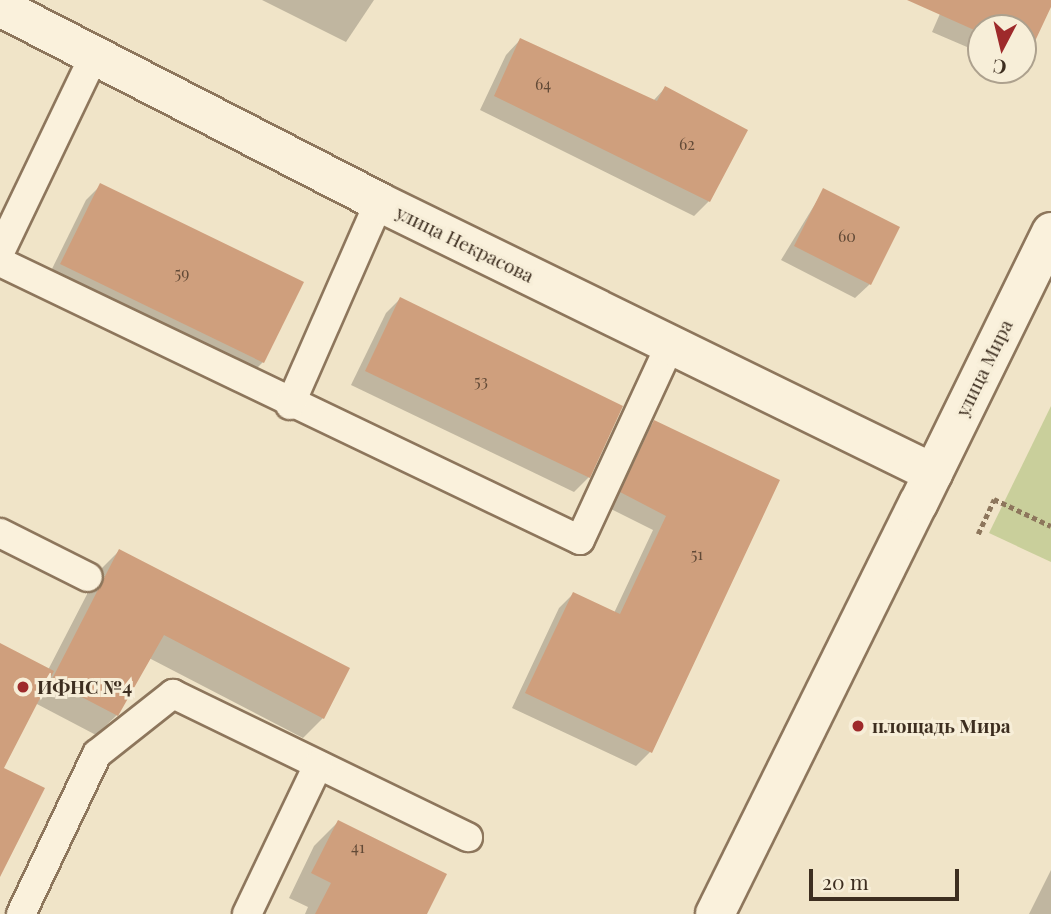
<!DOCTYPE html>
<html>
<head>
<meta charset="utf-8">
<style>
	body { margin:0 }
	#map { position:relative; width:1051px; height:914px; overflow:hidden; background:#f0e4c8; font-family:"Playfair Display",serif }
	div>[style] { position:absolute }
	.green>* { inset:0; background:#c9cf9b }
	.shadow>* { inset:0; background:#0003 }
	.building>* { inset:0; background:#cf9f7d }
	.path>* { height:4.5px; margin-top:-2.25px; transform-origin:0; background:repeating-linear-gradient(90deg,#8d765c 0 5px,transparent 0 8.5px) }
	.roads { filter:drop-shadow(2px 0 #8d765c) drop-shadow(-2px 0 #8d765c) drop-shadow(0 2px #8d765c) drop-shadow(0 -2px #8d765c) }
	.service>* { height:28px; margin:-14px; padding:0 14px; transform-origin:14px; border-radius:14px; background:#faf1dc }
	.pedestrian>* { height:38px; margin:-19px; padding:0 19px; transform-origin:19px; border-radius:19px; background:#faf1dc }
	.minor>* { height:38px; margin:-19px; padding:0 19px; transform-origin:19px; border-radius:19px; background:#faf1dc }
	.dots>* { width:19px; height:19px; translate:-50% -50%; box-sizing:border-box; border:4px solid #f7eed8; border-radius:50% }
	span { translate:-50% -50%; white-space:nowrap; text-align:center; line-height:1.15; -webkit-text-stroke:6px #f7eed8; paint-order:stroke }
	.number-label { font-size:16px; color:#624a37 }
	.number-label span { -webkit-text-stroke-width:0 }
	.street-label { font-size:19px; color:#3d2e20 }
	.poi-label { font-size:19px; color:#3d2e20; font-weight:700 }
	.left { translate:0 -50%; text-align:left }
	.north { position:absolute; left:967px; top:14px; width:70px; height:70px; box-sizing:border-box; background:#f7eed8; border:2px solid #ada18e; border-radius:50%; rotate:187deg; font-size:19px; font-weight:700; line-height:28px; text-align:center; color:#3d2e20 }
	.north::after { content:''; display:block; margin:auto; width:24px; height:32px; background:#9e2a2b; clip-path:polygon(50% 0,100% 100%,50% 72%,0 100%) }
	.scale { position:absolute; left:809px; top:869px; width:150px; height:32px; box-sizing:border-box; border:4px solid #3d2e20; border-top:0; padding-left:9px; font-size:21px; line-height:24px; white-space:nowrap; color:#3d2e20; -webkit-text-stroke:5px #f7eed8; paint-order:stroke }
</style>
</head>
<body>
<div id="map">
	<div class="green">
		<div style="clip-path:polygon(1051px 406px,1051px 562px,989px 533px)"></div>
	</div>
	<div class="shadow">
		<div style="clip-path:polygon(262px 0,374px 0,346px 42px)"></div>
		<div style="clip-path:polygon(946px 0,1051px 0,1051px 3px,1023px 58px,1023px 28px,981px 28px,981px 53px,932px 32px)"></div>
		<div style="clip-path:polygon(520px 40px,653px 101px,665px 88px,709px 201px,694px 216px,480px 110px,506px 55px)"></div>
		<div style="clip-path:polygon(101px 185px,302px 283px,263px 362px,248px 377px,47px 279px,86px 200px)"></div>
		<div style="clip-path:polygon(823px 191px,870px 284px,855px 298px,781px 260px)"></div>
		<div style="clip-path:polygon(400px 299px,589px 477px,574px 492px,351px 385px,386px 313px)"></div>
		<div style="clip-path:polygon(654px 423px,778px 481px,650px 752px,636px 766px,512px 708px,559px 608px,573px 594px,614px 613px,653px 530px,607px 507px,639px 437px)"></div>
		<div style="clip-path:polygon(119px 551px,323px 718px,303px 738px,149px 658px,117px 715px,96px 735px,35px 703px,2px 769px,0 853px,0 645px,48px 670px,99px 571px)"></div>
		<div style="clip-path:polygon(338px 822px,425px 914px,305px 914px,308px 907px,289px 898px,314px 846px)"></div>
		<div style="clip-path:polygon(1051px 870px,1051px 914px,1029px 914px)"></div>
	</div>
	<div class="building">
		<div style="clip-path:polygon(907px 0,1051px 0,1051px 7px,1029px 54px,1023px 52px,1023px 28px,981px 33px)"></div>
		<div style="clip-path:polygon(520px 38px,657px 101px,665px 86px,748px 130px,710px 202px,494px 96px)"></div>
		<div style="clip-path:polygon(100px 183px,304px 282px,264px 363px,60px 264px)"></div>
		<div style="clip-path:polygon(823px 188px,900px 227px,871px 285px,794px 246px)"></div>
		<div style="clip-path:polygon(400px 297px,623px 406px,590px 478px,365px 371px)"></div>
		<div style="clip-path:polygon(654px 420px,780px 480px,652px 753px,525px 693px,573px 592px,620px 614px,666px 516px,620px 492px)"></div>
		<div style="clip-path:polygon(119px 549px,350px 668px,324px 719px,164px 635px,118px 716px,51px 681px)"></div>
		<div style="clip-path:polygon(0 643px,54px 671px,4px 768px,45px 788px,0 877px)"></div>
		<div style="clip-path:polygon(338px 820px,447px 874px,427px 914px,315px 914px,331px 883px,311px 873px)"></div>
	</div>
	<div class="path">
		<div style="left:978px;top:534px;width:38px;rotate:-65deg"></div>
		<div style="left:994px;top:499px;width:63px;rotate:25.3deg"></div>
	</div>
	<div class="roads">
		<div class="service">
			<div style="left:0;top:252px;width:220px;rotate:-64.4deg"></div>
			<div style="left:0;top:262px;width:643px;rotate:25.61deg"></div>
			<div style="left:580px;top:540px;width:217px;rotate:-65.2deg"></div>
			<div style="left:290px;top:405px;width:222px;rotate:-66.3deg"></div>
			<div style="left:0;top:533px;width:98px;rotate:26.6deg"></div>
			<div style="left:21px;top:914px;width:177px;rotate:-64.6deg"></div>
			<div style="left:97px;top:754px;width:97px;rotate:-38.3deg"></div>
			<div style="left:173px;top:694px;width:328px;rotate:25.9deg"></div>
			<div style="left:247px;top:914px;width:165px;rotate:-64.5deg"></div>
		</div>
		<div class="pedestrian">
			<div style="left:715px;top:914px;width:458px;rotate:-63.7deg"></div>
		</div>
		<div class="minor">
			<div style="left:0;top:7px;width:426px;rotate:27.2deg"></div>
			<div style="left:379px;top:202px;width:617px;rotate:26.07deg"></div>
			<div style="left:918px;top:504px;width:303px;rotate:-63.9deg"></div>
		</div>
	</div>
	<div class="dots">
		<div style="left:23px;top:687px;background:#9e2a2b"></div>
		<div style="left:858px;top:726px;background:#9e2a2b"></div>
	</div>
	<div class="number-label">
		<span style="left:543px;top:84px">64</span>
		<span style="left:687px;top:144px">62</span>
		<span style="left:847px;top:236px">60</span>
		<span style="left:182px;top:273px">59</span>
		<span style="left:481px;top:381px">53</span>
		<span style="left:697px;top:554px">51</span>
		<span style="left:358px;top:847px">41</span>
	</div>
	<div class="street-label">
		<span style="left:465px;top:244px;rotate:26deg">улица Некрасова</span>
		<span style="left:984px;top:368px;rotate:-64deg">улица Мира</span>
	</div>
	<div class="poi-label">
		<span class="left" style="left:37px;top:687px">ИФНС №4</span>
		<span class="left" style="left:872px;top:726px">площадь Мира</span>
	</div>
	<div class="north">С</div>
	<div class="scale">20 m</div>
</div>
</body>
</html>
